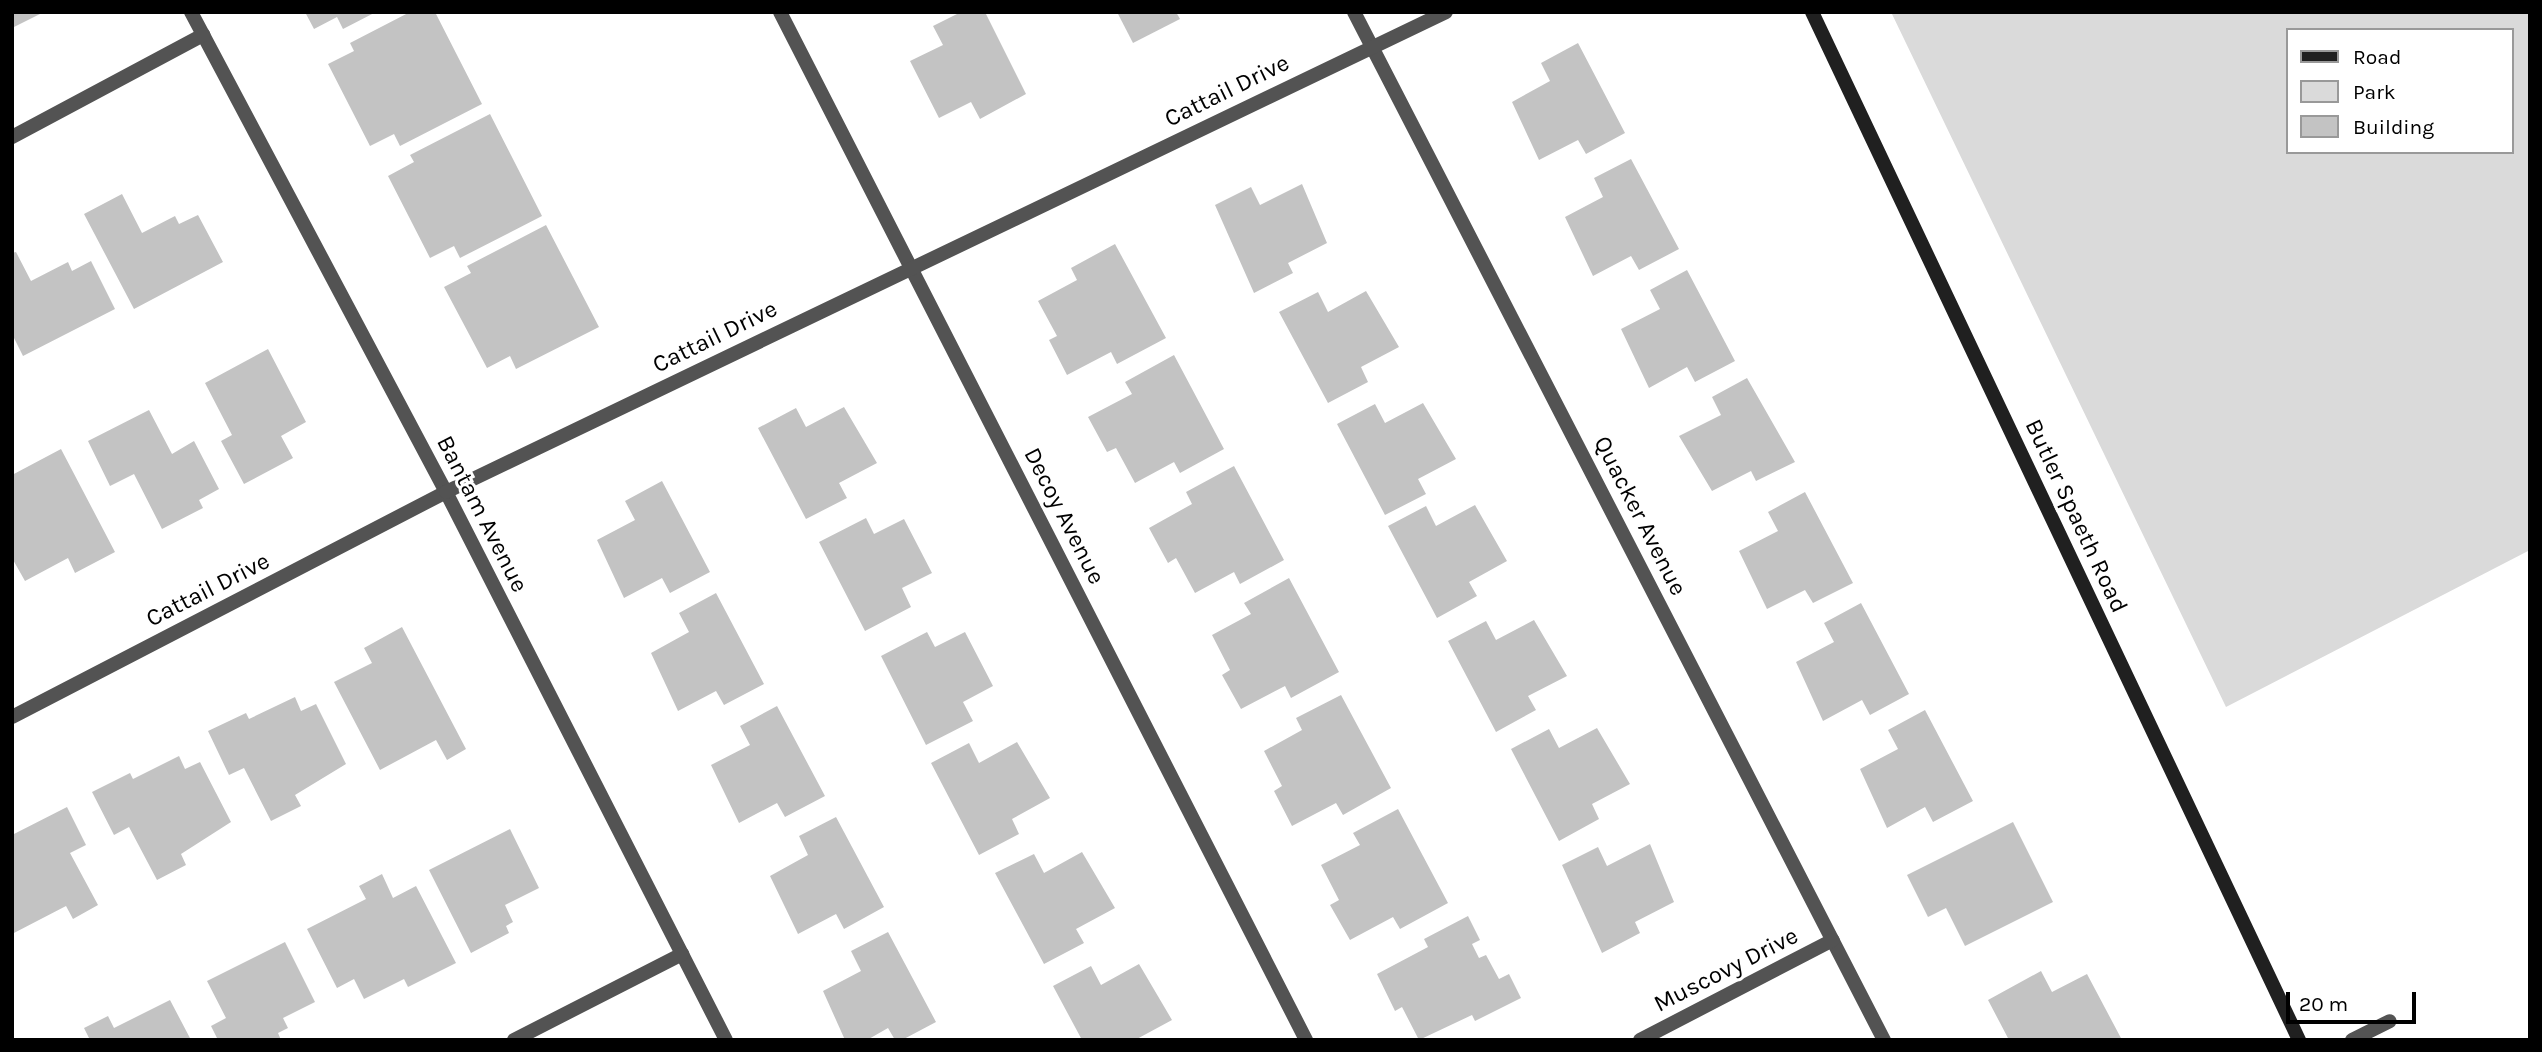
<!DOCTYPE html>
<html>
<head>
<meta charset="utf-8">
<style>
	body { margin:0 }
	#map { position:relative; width:2542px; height:1052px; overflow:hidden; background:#fff; font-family:Karla,sans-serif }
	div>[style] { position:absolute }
	.green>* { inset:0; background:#dadada }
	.building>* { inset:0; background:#c3c3c3 }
	.minor>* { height:14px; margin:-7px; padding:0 7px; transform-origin:7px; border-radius:7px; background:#535353 }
	.secondary>* { height:14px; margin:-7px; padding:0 7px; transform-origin:7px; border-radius:7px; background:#202020 }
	span { translate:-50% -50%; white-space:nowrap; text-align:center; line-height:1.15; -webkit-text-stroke:6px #fff; paint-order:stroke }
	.street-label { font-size:24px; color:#000 }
	.frame { position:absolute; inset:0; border:14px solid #000; pointer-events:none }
	.legend { position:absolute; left:2286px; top:28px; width:228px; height:126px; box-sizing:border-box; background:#fff; border:2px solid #999; margin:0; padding:9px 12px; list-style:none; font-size:21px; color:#000 }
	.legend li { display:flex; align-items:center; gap:14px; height:35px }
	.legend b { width:35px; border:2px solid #999 }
	.scale { position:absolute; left:2286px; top:992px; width:130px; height:32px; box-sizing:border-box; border:4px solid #000; border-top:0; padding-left:9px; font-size:21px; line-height:24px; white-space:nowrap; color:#000; -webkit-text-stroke:5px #fff; paint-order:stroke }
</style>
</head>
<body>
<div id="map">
	<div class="green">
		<div style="clip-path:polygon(evenodd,1891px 12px,2530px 12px,2530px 550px,2226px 707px,1891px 12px,2288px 30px,2512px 30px,2512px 152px,2288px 152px,2288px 30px)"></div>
	</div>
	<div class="building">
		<div style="clip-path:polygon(12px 12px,44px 12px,12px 28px)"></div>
		<div style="clip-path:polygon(305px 12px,376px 12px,343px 29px,337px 17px,314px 29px)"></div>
		<div style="clip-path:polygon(410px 12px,435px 12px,482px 104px,400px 146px,394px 134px,370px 146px,328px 64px,354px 51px,350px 43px)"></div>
		<div style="clip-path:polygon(961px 12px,985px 12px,1026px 94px,980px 119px,971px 102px,939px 118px,910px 61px,943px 45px,933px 26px)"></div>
		<div style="clip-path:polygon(1117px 12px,1176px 12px,1180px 19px,1133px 43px)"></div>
		<div style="clip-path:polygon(1578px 43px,1625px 133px,1586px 154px,1578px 140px,1539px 160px,1512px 102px,1550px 81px,1541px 63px)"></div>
		<div style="clip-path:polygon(490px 114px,542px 216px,460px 258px,454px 246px,430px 258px,388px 176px,414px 162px,410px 155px)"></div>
		<div style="clip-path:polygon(1631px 159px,1679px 249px,1639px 270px,1631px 256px,1593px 276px,1565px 217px,1603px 197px,1594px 178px)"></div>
		<div style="clip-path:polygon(1302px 184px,1327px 243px,1288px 263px,1293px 273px,1254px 293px,1215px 205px,1251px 187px,1260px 205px)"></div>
		<div style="clip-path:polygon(122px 194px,142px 233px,175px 216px,179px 224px,198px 215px,223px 262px,134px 309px,84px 214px)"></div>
		<div style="clip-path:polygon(546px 225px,599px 327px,516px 369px,510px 356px,487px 368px,444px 287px,471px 273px,467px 266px)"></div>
		<div style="clip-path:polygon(1115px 244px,1166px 338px,1117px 364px,1111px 352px,1067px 375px,1049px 340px,1057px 336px,1038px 301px,1077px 280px,1071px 268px)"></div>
		<div style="clip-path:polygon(16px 252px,31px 281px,68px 262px,72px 271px,91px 261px,115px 309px,23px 356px,12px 334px,12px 253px)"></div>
		<div style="clip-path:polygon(1687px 270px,1735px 361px,1695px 382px,1687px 367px,1649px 388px,1621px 329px,1660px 309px,1650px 290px)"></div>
		<div style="clip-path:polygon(1366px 291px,1399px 347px,1361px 367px,1368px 382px,1328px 403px,1279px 312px,1318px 292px,1328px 312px)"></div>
		<div style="clip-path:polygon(268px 349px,306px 422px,281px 436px,293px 458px,244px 484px,221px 441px,232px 435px,205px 383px)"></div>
		<div style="clip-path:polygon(1174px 355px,1224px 449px,1180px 473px,1174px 462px,1135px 483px,1116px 448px,1107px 452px,1088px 417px,1132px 394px,1125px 382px)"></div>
		<div style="clip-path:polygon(1747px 378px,1795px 462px,1756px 481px,1751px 471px,1712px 491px,1679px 436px,1721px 415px,1712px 397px)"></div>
		<div style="clip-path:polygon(1423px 403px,1456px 459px,1418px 479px,1426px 494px,1385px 515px,1337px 424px,1375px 404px,1385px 423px)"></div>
		<div style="clip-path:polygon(844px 407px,877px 463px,839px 483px,847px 498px,806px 519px,758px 428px,796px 408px,806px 427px)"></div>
		<div style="clip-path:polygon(149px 410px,172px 454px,194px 441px,219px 489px,199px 500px,203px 508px,162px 529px,134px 474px,110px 486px,88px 441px)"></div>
		<div style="clip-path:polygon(61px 449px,115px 552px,75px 573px,68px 558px,25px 581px,12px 558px,12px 475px)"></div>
		<div style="clip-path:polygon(1234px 466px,1284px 560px,1240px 584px,1234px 572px,1195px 593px,1176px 558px,1168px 563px,1149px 528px,1192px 504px,1186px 492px)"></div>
		<div style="clip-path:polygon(662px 481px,710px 572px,670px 593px,662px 578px,624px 598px,597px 540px,635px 520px,625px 501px)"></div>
		<div style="clip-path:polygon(1805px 492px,1853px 583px,1813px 603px,1805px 590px,1767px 609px,1739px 551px,1778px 531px,1768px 512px)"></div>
		<div style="clip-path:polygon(1475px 505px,1507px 561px,1469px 582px,1477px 596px,1437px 618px,1388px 526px,1426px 506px,1436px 526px)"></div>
		<div style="clip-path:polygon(866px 518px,874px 534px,904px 519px,932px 573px,902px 588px,911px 607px,865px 631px,819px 542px)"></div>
		<div style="clip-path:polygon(1289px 578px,1339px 672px,1291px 698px,1285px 686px,1241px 709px,1222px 675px,1230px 670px,1212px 635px,1251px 614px,1244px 603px)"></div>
		<div style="clip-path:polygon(716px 593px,764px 684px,724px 705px,716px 691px,678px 711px,651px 653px,689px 632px,679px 613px)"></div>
		<div style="clip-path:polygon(1861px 603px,1909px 694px,1870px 715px,1862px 700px,1823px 721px,1796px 662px,1834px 642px,1824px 623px)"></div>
		<div style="clip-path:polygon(1534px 620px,1567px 676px,1528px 696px,1536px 710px,1496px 732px,1448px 641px,1486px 621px,1496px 640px)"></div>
		<div style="clip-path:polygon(402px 627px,466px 749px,447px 760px,436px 740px,380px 770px,334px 682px,372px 663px,364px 648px)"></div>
		<div style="clip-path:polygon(927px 632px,935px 647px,965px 632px,993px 686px,963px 702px,973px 721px,926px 745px,881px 656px)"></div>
		<div style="clip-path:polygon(1341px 695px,1391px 788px,1343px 815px,1336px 803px,1292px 826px,1274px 791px,1282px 786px,1264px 751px,1302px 730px,1296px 718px)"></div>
		<div style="clip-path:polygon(295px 697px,301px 711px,316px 704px,346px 764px,295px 795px,301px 806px,271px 821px,244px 768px,229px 775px,208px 731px,246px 713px,249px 719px)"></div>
		<div style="clip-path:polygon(777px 706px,825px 796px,785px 817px,777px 803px,739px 823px,711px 765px,750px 745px,740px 726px)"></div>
		<div style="clip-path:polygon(1925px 710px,1973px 801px,1933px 822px,1925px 807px,1887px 828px,1860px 769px,1898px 749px,1888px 730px)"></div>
		<div style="clip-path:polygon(1597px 728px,1630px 784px,1592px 804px,1599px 819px,1559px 841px,1511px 749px,1549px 729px,1559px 748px)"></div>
		<div style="clip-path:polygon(1017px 742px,1050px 798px,1012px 819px,1019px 834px,979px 855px,931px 763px,969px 743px,979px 763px)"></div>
		<div style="clip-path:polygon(179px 756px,185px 769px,200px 762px,231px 822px,181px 854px,186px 865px,157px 880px,129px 827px,114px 835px,92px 792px,130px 773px,133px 779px)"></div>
		<div style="clip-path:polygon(67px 807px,86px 845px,70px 853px,98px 905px,73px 919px,66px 906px,12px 934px,12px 835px)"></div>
		<div style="clip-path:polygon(1398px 809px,1448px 903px,1400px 929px,1393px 917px,1350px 940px,1330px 905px,1339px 900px,1321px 865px,1360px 845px,1353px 833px)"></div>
		<div style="clip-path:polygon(836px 817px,884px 907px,844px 929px,836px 914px,798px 934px,770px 876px,808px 855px,799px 836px)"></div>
		<div style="clip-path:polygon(2013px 822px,2053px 902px,1965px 946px,1946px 908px,1928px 917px,1907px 875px)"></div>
		<div style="clip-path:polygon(510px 829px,539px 888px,505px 905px,513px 922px,506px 926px,509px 933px,471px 953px,429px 870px)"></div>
		<div style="clip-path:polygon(1650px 844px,1674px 902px,1635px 922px,1640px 933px,1602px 953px,1562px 865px,1598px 847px,1607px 866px)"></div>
		<div style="clip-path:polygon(1082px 852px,1115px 908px,1076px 929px,1084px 943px,1044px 964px,995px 873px,1034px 854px,1044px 873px)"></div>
		<div style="clip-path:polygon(382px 874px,393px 898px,416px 886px,456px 963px,408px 987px,404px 979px,364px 999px,354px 979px,337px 988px,307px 929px,366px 899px,359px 886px)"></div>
		<div style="clip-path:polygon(1468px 916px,1480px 940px,1472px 944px,1479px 958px,1486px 955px,1499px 979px,1509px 974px,1521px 998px,1475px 1021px,1472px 1015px,1419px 1040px,1402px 1007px,1395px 1011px,1377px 974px,1428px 947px,1424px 939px)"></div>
		<div style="clip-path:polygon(888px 932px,936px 1022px,902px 1040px,895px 1040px,888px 1028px,867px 1040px,845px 1040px,823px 991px,861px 971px,851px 951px)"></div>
		<div style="clip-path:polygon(285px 942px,315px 1002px,283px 1018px,288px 1028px,278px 1033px,281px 1040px,218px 1040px,211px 1026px,226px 1018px,207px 981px)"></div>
		<div style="clip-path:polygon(1139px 964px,1172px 1020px,1135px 1040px,1082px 1040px,1053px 986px,1091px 966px,1101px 985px)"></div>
		<div style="clip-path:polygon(2041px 971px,2052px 992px,2087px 974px,2122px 1040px,2009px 1040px,1988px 1000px)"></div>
		<div style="clip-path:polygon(170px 1000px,191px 1040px,90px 1040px,84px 1028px,108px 1016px,114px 1028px)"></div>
	</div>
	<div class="minor">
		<div style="left:191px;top:12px;width:544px;rotate:62.02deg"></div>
		<div style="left:446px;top:492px;width:615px;rotate:62.94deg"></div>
		<div style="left:780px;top:12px;width:1155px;rotate:62.9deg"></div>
		<div style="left:1354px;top:12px;width:1157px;rotate:62.73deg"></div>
		<div style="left:12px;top:137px;width:217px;rotate:-28.1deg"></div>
		<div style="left:12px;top:717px;width:489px;rotate:-27.4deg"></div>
		<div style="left:446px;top:492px;width:1109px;rotate:-25.64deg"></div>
		<div style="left:514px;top:1040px;width:189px;rotate:-27.1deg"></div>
		<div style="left:1640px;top:1040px;width:217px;rotate:-27.4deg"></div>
		<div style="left:2352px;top:1040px;width:42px;rotate:-26.6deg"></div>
	</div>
	<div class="secondary">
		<div style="left:1812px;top:12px;width:1138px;rotate:64.65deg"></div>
	</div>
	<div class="street-label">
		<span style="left:1227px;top:91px;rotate:-26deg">Cattail Drive</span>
		<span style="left:715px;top:337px;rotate:-26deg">Cattail Drive</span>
		<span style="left:482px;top:514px;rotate:63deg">Bantam Avenue</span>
		<span style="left:1064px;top:516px;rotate:63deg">Decoy Avenue</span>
		<span style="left:1640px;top:516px;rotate:63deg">Quacker Avenue</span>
		<span style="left:2076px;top:516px;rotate:65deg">Butler Spaeth Road</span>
		<span style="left:208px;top:590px;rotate:-27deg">Cattail Drive</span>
		<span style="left:1726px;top:970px;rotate:-27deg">Muscovy Drive</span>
	</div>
	<div class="frame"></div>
	<ul class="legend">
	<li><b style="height:9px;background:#202020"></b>Road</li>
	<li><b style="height:19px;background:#dadada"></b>Park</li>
	<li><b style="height:19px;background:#c3c3c3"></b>Building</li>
	</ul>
	<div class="scale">20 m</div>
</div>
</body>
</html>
